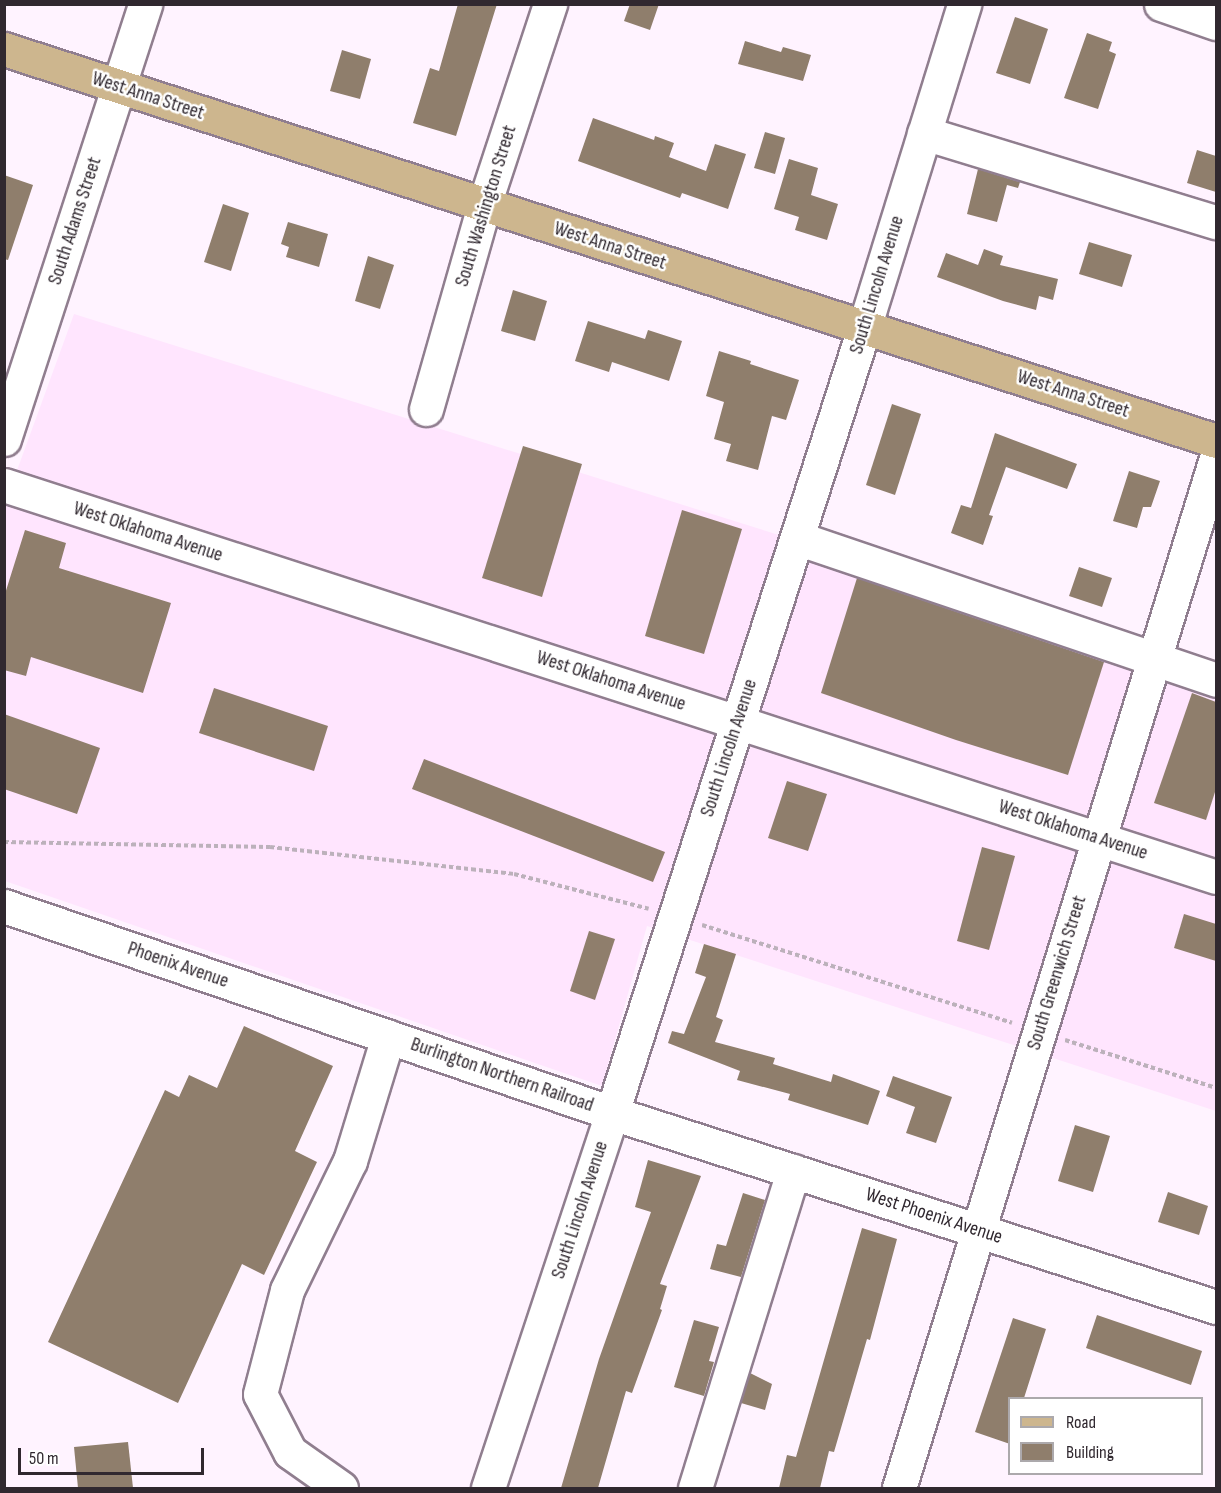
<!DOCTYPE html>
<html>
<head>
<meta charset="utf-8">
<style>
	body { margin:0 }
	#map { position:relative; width:1221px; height:1493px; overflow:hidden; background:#fff3ff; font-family:"Sofia Sans Condensed",sans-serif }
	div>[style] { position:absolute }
	.built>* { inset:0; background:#ffe5fe }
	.building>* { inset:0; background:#8f7e6c }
	.path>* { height:4px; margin-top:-2px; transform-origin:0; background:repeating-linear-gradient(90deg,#bcb1bb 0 4.5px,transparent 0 7.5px) }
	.roads { filter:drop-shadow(2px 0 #907e8f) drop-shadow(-2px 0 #907e8f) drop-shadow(0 2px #907e8f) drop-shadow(0 -2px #907e8f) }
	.minor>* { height:33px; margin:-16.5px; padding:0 16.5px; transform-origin:16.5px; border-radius:16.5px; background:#fff }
	.major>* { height:33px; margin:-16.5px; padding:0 16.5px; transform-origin:16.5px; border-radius:16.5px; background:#cdb68e }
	span { translate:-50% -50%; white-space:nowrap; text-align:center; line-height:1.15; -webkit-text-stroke:5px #fff; paint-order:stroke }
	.street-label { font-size:20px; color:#30282f }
	.frame { position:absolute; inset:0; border:6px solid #30282f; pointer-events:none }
	.legend { position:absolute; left:1008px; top:1397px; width:195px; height:78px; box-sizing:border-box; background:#fff; border:2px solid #aca9ac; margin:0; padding:8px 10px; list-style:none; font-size:18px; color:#30282f }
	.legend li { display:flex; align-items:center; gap:12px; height:30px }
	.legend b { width:30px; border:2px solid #aca9ac }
	.scale { position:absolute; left:18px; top:1448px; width:186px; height:27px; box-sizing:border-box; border:3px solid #30282f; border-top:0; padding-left:8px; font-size:18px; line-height:21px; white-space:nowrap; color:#30282f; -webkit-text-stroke:4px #fff; paint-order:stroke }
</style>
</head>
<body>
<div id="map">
	<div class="built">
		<div style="clip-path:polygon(74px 314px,1216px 672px,1216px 1111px,647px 926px,602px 1086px,5px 881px,4px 506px)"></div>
	</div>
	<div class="building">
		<div style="clip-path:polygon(458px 4px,497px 4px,456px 136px,413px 123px,430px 68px,439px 71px)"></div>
		<div style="clip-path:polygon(630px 4px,659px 4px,650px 30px,624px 21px)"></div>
		<div style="clip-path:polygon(1015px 17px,1048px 29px,1030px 84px,996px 73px)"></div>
		<div style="clip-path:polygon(1087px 33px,1112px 42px,1109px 51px,1116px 54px,1098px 109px,1064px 98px)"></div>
		<div style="clip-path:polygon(745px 41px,781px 52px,783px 47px,811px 55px,803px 81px,738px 64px)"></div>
		<div style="clip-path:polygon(342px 50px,371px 59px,360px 99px,330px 91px)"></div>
		<div style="clip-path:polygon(593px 118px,654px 140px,655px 136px,674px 143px,669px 157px,706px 171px,715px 144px,746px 154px,728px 209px,682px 193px,680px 198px,578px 161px)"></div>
		<div style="clip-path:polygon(765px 132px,785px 138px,775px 174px,754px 168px)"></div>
		<div style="clip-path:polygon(1197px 150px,1216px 156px,1216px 192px,1187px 183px)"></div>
		<div style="clip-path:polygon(789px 159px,818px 168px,811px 195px,838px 204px,827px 240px,795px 230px,799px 217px,774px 209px)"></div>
		<div style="clip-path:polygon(978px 169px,1020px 182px,1018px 188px,1007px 185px,997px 222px,967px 214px)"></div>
		<div style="clip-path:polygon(4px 175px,33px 185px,8px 260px,4px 259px)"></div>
		<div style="clip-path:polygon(223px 204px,249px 213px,231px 271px,204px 262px)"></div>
		<div style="clip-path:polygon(288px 222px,328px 234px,319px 267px,286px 257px,289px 247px,281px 244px)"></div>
		<div style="clip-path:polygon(1089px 242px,1132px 255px,1122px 287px,1079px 274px)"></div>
		<div style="clip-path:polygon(984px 249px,1003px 256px,1000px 265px,1058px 279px,1053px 300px,1039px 296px,1036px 310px,1003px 301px,937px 277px,946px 253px,978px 265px)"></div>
		<div style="clip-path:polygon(368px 256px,394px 265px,380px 309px,355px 301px)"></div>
		<div style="clip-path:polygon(513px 290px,547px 301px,535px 341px,501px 331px)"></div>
		<div style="clip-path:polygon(588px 321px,645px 339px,648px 330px,682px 341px,669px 381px,612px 362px,609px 372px,575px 361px)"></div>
		<div style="clip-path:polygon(719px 351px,751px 361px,750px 364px,799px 380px,786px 420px,772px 416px,758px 470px,726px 461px,731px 444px,714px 439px,724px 402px,706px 396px)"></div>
		<div style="clip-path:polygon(892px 404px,921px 414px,895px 495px,866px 485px)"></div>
		<div style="clip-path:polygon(995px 433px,1077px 464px,1067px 489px,1006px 467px,989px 515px,993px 516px,983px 545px,951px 533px,961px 505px,971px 508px)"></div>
		<div style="clip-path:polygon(523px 446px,582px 464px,542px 597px,482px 578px)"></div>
		<div style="clip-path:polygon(1129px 471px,1160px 481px,1151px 507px,1143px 507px,1137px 528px,1113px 521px)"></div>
		<div style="clip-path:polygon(682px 510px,742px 529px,704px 654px,645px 636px)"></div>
		<div style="clip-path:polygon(25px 530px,66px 543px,59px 568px,171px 603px,143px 693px,31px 657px,26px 676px,4px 670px,4px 597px)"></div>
		<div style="clip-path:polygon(1079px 567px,1112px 578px,1102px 607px,1069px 596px)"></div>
		<div style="clip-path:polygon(857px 578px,1104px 662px,1068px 775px,956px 740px,821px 693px)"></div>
		<div style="clip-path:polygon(214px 688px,328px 726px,314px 771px,199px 733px)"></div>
		<div style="clip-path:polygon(1192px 693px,1216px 702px,1216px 789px,1206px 820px,1154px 803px)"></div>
		<div style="clip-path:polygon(4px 714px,100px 748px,77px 814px,4px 789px)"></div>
		<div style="clip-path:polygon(424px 759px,665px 852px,653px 882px,412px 789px)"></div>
		<div style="clip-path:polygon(787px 781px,827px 794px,808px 851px,768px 838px)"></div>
		<div style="clip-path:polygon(982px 847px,1015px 856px,989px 950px,957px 941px)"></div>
		<div style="clip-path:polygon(1184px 914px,1216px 924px,1216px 961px,1174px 948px)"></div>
		<div style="clip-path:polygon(589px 931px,615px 939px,595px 1000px,570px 991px)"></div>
		<div style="clip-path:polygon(704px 944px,736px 954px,716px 1017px,723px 1020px,715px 1042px,775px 1058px,773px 1064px,831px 1082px,833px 1074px,880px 1091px,868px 1125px,788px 1100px,790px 1094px,737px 1080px,740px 1071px,668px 1043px,672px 1031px,684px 1034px,706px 977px,695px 973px)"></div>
		<div style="clip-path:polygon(244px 1026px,333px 1066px,295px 1151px,317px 1162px,264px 1275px,242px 1264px,178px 1403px,48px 1342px,165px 1090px,179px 1097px,189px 1075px,217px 1088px)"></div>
		<div style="clip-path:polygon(893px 1076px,952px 1097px,936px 1143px,906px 1133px,915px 1107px,886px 1096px)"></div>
		<div style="clip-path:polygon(1075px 1125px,1110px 1136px,1093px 1192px,1058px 1181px)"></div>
		<div style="clip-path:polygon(648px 1160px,701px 1176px,660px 1284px,667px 1286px,660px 1309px,662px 1310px,632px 1393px,626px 1391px,598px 1488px,561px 1488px,599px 1359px,651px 1212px,635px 1207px)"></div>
		<div style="clip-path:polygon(1168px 1192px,1208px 1206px,1199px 1235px,1158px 1222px)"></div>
		<div style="clip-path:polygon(743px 1193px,765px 1200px,741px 1277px,710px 1269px,717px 1244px,726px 1246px)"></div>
		<div style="clip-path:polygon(862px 1228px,897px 1239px,870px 1340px,867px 1339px,834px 1452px,829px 1451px,820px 1488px,779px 1488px,787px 1455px,796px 1457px)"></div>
		<div style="clip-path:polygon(1097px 1315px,1202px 1351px,1191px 1385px,1086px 1348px)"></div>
		<div style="clip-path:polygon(1013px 1318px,1046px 1329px,1024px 1398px,1010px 1398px,1010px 1444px,975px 1432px)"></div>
		<div style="clip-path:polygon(694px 1320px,719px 1327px,709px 1361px,714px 1362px,704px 1396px,674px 1387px)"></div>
		<div style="clip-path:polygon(750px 1373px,772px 1384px,765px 1410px,741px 1403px)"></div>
		<div style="clip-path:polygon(128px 1442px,133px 1488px,78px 1488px,74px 1447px)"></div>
	</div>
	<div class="path">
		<div style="left:4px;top:842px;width:266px;rotate:1.1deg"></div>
		<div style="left:270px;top:847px;width:245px;rotate:6.3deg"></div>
		<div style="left:514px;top:874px;width:139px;rotate:14.5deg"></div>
		<div style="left:702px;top:925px;width:325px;rotate:17.5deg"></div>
		<div style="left:1065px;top:1040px;width:158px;rotate:17.6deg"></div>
	</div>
	<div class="roads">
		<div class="minor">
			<div style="left:1161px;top:4px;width:58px;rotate:19.1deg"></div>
			<div style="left:924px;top:133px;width:305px;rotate:17deg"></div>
			<div style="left:426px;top:409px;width:212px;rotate:-74.1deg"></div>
			<div style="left:484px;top:205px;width:212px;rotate:-71.8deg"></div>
			<div style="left:4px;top:439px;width:457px;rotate:-72deg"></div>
			<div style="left:4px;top:485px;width:1274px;rotate:17.92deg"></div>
			<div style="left:797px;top:538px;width:442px;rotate:18.7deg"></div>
			<div style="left:4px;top:906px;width:642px;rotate:18.8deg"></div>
			<div style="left:612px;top:1113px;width:634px;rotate:17.81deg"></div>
			<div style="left:341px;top:1488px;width:62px;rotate:-144.8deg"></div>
			<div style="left:290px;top:1452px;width:65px;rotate:-117.3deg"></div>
			<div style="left:260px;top:1394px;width:107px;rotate:-75.4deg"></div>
			<div style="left:287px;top:1290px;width:144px;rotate:-64deg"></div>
			<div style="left:350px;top:1161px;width:130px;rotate:-73deg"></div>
			<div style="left:488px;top:1488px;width:395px;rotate:-71.7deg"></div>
			<div style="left:612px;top:1113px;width:824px;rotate:-72.2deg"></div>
			<div style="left:864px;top:328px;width:339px;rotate:-72.8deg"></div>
			<div style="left:695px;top:1488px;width:332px;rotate:-72.8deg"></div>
			<div style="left:899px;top:1488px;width:1078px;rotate:-72.89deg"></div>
		</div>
		<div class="major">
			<div style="left:4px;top:49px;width:1274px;rotate:17.92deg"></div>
		</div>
	</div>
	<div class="street-label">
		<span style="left:148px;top:96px;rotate:18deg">West Anna Street</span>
		<span style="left:486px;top:206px;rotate:-73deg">South Washington Street</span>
		<span style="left:75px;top:221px;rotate:-72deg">South Adams Street</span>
		<span style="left:610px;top:246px;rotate:18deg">West Anna Street</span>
		<span style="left:877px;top:285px;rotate:-73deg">South Lincoln Avenue</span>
		<span style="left:1073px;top:394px;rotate:18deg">West Anna Street</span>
		<span style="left:148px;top:532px;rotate:18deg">West Oklahoma Avenue</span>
		<span style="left:611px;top:681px;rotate:18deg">West Oklahoma Avenue</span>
		<span style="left:729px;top:748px;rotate:-72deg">South Lincoln Avenue</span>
		<span style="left:1073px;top:830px;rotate:18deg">West Oklahoma Avenue</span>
		<span style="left:178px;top:965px;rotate:19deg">Phoenix Avenue</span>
		<span style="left:1057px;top:973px;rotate:-73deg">South Greenwich Street</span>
		<span style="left:502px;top:1075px;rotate:19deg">Burlington Northern Railroad</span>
		<span style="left:580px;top:1210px;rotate:-72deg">South Lincoln Avenue</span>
		<span style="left:934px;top:1216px;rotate:18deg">West Phoenix Avenue</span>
	</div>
	<div class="frame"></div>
	<ul class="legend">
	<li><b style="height:8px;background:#cdb68e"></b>Road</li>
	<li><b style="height:16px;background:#8f7e6c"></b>Building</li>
	</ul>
	<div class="scale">50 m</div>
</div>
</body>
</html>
